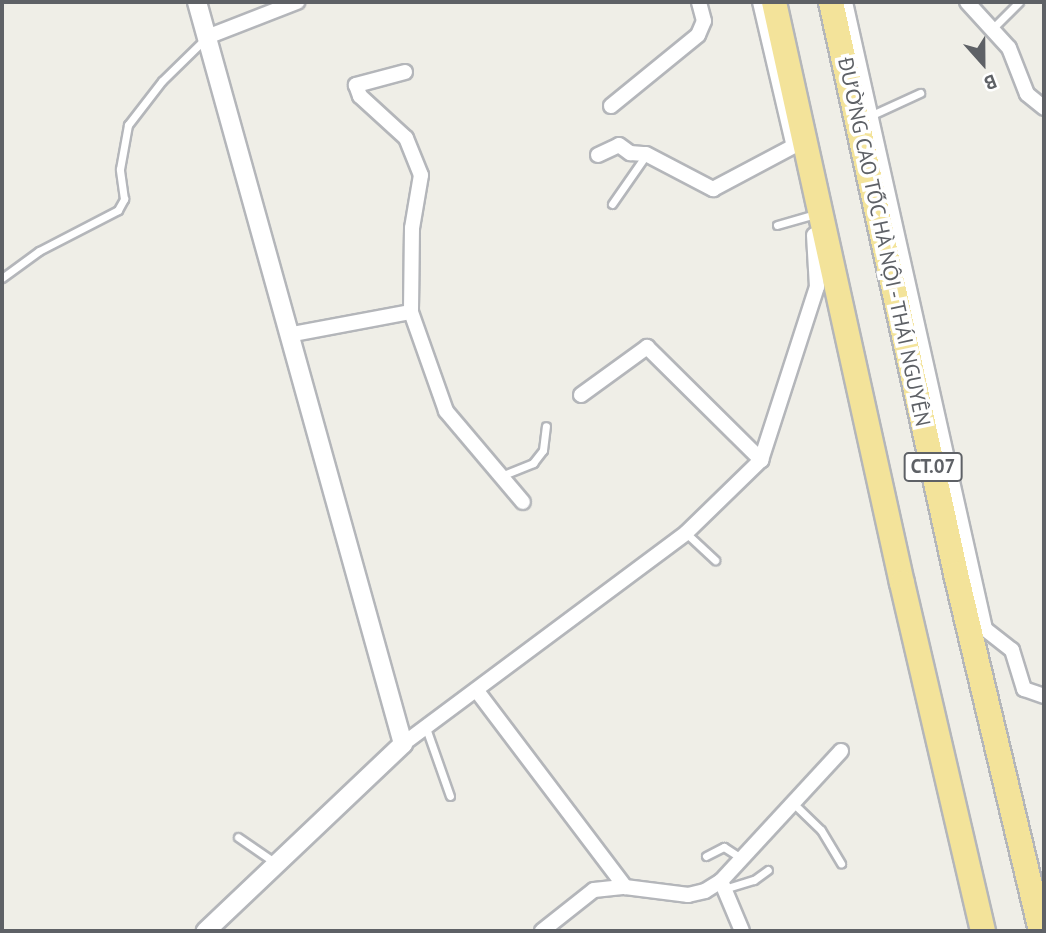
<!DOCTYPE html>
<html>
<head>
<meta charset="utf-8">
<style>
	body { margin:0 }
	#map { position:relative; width:1046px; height:933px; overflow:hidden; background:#efeee7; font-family:"PT Sans",sans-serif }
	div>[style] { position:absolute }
	.roads { filter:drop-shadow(2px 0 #b4b6ba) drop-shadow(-2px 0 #b4b6ba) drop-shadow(0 2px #b4b6ba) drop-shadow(0 -2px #b4b6ba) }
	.service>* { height:7px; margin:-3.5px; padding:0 3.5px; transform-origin:3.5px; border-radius:3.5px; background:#fff }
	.minor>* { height:14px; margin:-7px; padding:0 7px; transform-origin:7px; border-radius:7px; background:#fff }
	.tertiary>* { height:18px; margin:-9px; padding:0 9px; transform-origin:9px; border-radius:9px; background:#fff }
	.motorway>* { height:24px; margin:-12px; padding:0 12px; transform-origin:12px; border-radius:12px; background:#f3e39a }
	span { translate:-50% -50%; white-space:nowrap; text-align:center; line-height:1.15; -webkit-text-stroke:7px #fff; paint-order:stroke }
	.shield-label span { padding:2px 5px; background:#fff; border:2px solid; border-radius:5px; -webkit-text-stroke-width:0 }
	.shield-label { font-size:19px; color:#5e6166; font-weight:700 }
	.street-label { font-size:21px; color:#5e6166 }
	.frame { position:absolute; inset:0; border:4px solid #5e6166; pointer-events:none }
	.north { position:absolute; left:948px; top:28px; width:70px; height:70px; -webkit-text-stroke:5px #fff; paint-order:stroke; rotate:159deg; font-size:19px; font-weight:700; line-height:28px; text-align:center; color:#5e6166 }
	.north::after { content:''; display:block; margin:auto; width:24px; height:32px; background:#5e6166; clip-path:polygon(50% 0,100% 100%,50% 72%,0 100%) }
</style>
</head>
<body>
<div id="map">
	<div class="roads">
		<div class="service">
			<div style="left:992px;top:29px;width:38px;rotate:-45deg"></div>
			<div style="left:872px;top:115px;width:53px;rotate:-24.6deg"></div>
			<div style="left:612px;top:204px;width:60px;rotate:-55.2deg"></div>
			<div style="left:777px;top:225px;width:35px;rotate:-16deg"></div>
			<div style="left:2px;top:278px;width:46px;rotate:-36.1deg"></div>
			<div style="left:39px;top:251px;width:89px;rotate:-27.4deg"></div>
			<div style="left:118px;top:210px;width:13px;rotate:-61deg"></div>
			<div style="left:124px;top:199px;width:30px;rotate:-98deg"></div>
			<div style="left:120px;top:169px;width:45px;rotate:-79.7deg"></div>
			<div style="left:128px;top:125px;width:56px;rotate:-52.3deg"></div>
			<div style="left:162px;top:81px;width:60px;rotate:-44.3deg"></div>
			<div style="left:501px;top:476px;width:35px;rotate:-22deg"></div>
			<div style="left:533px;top:463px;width:16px;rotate:-52deg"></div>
			<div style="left:543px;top:450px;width:24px;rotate:-83deg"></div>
			<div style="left:686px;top:533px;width:40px;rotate:43deg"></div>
			<div style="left:426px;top:728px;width:72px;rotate:70.6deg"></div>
			<div style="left:794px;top:804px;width:37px;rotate:44deg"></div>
			<div style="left:821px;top:830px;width:39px;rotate:59deg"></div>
			<div style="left:238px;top:837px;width:47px;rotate:34.7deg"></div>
			<div style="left:706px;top:856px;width:20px;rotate:-27deg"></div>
			<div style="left:724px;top:847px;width:20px;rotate:33deg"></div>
			<div style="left:724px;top:889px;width:31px;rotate:-17deg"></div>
			<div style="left:754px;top:880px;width:17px;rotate:-36deg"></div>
		</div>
		<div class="minor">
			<div style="left:760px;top:2px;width:145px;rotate:76.8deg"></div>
			<div style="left:845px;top:2px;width:642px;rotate:77.41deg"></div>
			<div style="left:985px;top:629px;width:34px;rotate:38deg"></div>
			<div style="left:1012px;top:650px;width:41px;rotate:72.9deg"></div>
			<div style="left:1024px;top:689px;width:21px;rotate:19deg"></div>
			<div style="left:967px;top:2px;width:62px;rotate:47.6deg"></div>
			<div style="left:1009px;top:48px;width:49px;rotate:68.6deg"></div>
			<div style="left:1027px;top:94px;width:22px;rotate:39deg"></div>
			<div style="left:207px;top:37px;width:97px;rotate:-21.3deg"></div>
			<div style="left:405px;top:72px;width:51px;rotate:165.1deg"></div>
			<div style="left:356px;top:85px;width:12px;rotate:70deg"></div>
			<div style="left:360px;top:96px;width:62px;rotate:42.4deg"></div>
			<div style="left:406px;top:138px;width:40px;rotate:68deg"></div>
			<div style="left:421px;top:175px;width:54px;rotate:99.6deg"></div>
			<div style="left:412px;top:228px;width:84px;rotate:90.7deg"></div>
			<div style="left:411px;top:312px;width:105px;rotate:70.5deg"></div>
			<div style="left:446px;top:411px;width:119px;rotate:49.8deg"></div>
			<div style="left:611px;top:106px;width:112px;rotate:-39.2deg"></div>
			<div style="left:698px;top:35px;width:15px;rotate:-67deg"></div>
			<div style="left:704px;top:21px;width:20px;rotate:-105deg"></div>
			<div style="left:598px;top:155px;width:23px;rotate:-25deg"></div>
			<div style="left:619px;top:145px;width:14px;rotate:36deg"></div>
			<div style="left:630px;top:153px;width:16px;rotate:4deg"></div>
			<div style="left:646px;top:154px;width:76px;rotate:27.6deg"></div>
			<div style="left:713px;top:189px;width:92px;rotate:-28deg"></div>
			<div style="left:293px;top:334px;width:120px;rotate:-10.6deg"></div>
			<div style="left:581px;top:395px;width:82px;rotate:-36deg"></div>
			<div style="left:647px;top:347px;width:161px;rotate:44.7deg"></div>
			<div style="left:477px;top:691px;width:246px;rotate:52.9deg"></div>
			<div style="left:403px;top:744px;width:353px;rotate:-36.7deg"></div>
			<div style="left:686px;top:533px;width:105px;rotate:-44.2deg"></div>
			<div style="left:761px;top:460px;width:182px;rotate:-72.1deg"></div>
			<div style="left:817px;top:287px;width:52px;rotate:-93.3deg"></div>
			<div style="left:721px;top:881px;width:54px;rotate:67.2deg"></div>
			<div style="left:542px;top:931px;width:66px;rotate:-38.3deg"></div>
			<div style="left:594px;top:890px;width:31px;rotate:-6deg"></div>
			<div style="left:625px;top:887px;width:64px;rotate:7.2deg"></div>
			<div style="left:688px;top:895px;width:17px;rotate:-13deg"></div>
			<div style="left:705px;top:891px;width:19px;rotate:-32deg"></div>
			<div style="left:721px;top:881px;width:177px;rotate:-47.3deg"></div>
		</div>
		<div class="tertiary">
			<div style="left:197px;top:2px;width:770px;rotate:74.48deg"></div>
			<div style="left:403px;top:744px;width:272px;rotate:136.5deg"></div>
		</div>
		<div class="motorway">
			<div style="left:774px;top:2px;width:595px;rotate:77.58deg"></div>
			<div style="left:902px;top:583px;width:357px;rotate:76.9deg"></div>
			<div style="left:831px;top:2px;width:585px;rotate:77.67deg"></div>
			<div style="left:956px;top:574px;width:367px;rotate:76.6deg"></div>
		</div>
	</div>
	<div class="shield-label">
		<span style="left:933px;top:467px">CT.07</span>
	</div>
	<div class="street-label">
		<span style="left:884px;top:242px;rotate:78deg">ĐƯỜNG CAO TỐC HÀ NỘI - THÁI NGUYÊN</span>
	</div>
	<div class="frame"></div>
	<div class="north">B</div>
</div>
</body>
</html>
